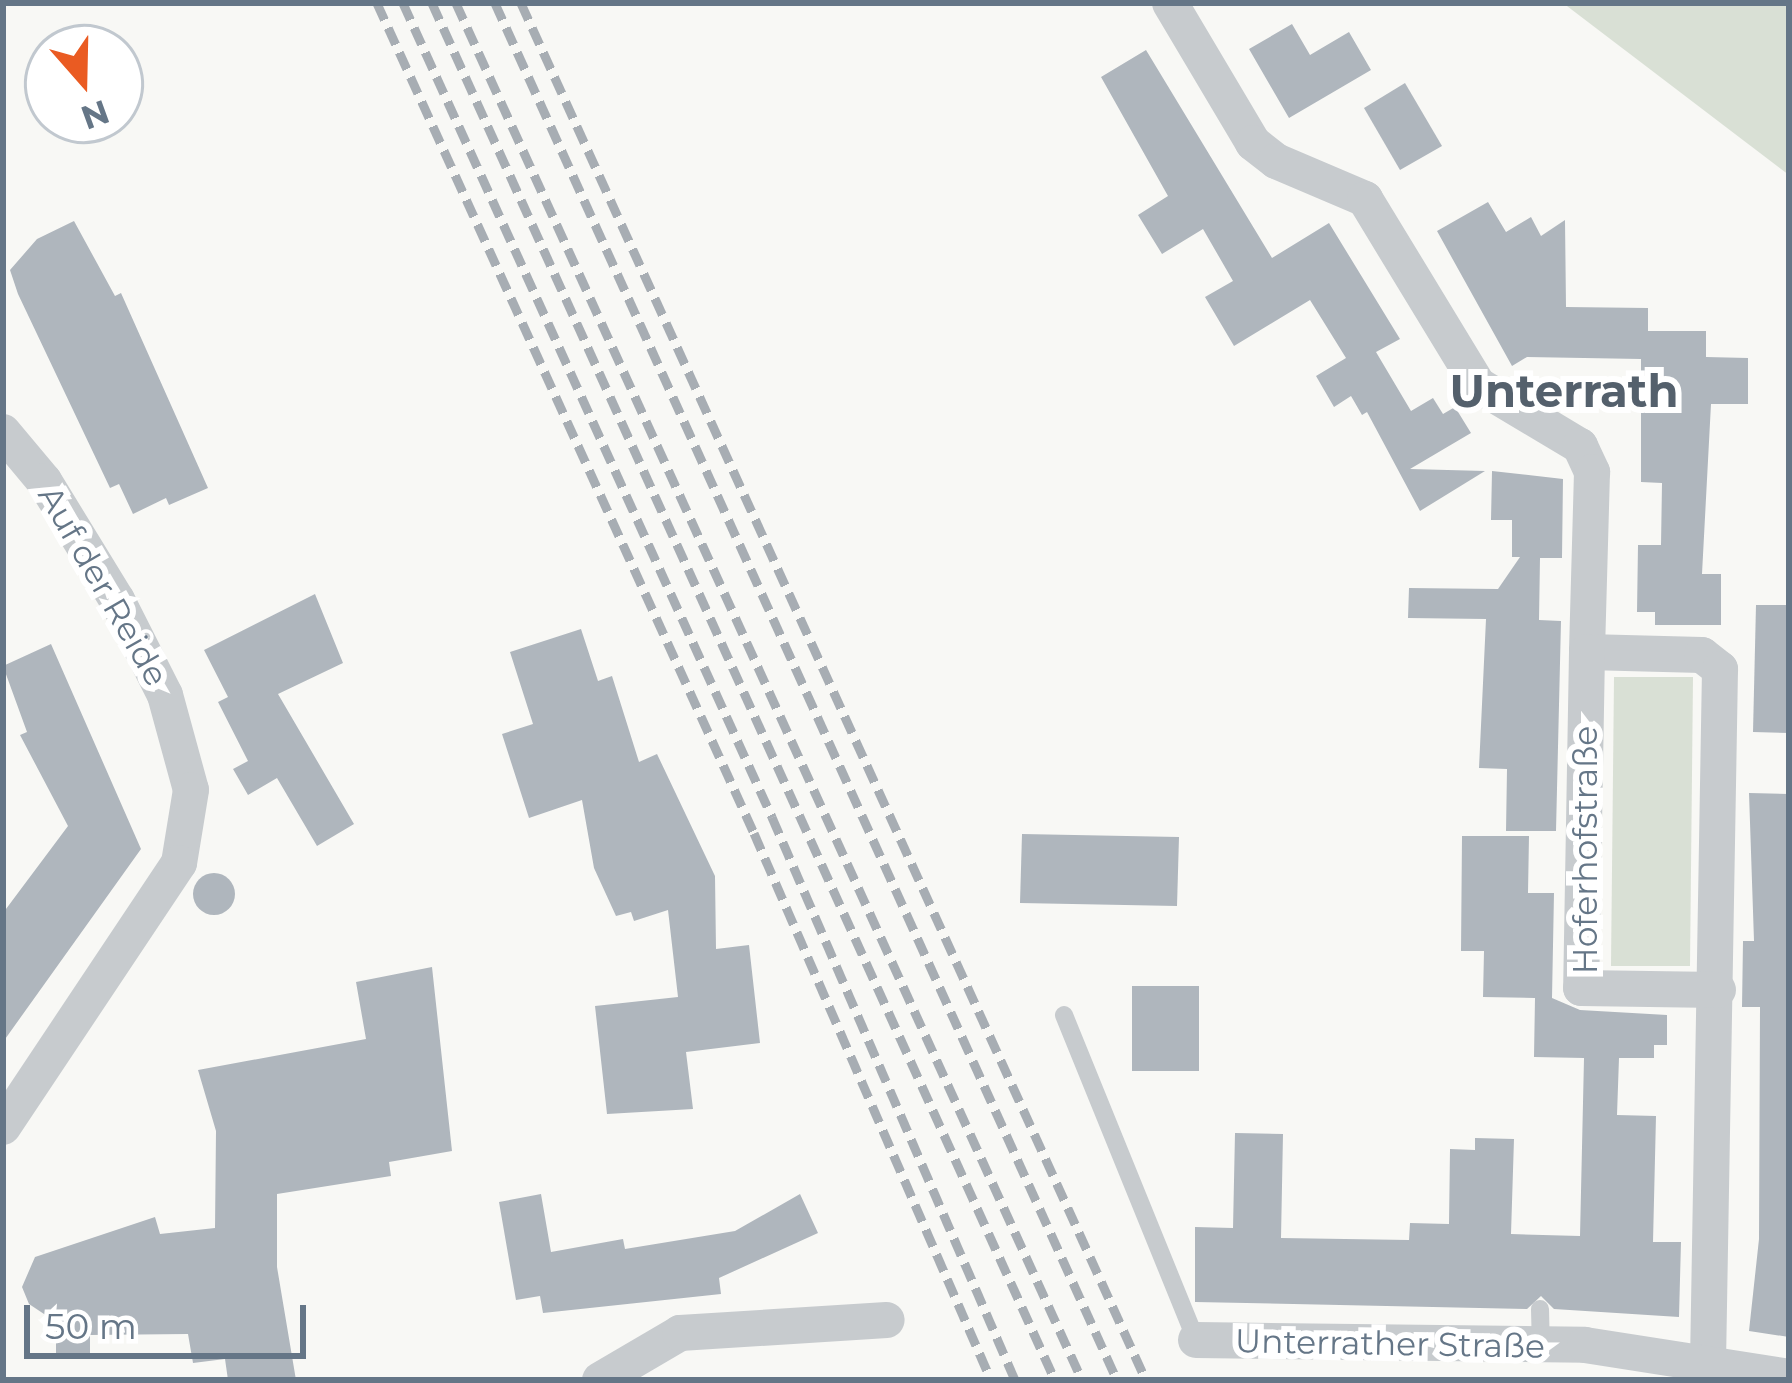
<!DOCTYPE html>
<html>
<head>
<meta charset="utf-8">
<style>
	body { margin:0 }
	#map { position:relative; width:1792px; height:1383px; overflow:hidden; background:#f8f8f5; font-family:Montserrat,sans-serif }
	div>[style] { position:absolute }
	.green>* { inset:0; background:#d9e0d5 }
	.building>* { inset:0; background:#afb6bd }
	.round { border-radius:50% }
	.lane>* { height:18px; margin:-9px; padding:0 9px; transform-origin:9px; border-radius:9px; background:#c7cbce }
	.street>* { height:36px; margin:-18px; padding:0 18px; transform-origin:18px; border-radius:18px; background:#c7cbce }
	.rail>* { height:9px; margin-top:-4.5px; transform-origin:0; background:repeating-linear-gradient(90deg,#a7adb3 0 18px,transparent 0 27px) }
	span { translate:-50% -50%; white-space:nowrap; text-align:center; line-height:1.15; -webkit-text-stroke:12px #fff; paint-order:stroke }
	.street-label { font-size:33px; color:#657687 }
	.district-label { font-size:45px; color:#54606c; font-weight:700 }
	.frame { position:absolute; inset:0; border:6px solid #657687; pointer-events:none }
	.north { position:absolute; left:24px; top:24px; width:120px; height:120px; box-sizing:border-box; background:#fff; border:3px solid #c1c8cf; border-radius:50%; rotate:160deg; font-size:33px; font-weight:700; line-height:48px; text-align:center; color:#657687 }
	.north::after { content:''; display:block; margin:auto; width:42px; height:54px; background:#ea5b22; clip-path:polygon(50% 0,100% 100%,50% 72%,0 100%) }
	.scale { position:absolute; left:24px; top:1305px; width:282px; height:54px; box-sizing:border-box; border:6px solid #657687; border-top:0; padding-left:15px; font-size:36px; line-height:42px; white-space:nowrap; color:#657687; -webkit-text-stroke:9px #fff; paint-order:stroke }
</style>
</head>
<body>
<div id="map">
	<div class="green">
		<div style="clip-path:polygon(1563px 3px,1789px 3px,1789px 175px)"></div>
		<div style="clip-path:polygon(1614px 677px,1693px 677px,1690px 966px,1611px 966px)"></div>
	</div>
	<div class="building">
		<div style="clip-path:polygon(1292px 24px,1310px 55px,1349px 32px,1371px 70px,1289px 118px,1249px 49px)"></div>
		<div style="clip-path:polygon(1146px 50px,1272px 258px,1329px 223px,1400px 339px,1376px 352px,1411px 411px,1433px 398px,1443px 414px,1455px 407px,1471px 433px,1410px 469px,1485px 471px,1420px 511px,1367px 412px,1362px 415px,1351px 396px,1334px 407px,1316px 376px,1346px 358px,1310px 300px,1234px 346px,1205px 297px,1233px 281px,1203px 229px,1162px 254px,1138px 215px,1168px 196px,1101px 77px)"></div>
		<div style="clip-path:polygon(1405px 83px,1442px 146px,1400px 170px,1364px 108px)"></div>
		<div style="clip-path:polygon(1488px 202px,1506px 232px,1531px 217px,1541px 236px,1565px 220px,1566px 307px,1648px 308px,1648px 331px,1706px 331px,1706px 357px,1748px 358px,1748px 404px,1711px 404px,1702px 574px,1721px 574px,1721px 625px,1655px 625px,1655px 612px,1637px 612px,1638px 545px,1661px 545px,1662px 483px,1641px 482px,1641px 359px,1527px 357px,1512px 366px,1437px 231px)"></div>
		<div style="clip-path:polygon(74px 221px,115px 296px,121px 293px,208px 488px,169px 505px,166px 498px,133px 514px,119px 484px,110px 488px,18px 294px,10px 270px,37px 239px)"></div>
		<div style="clip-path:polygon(1492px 471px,1563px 479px,1562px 558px,1540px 558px,1539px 620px,1561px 621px,1556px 831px,1506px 831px,1507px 769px,1479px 768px,1486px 619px,1408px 618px,1409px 588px,1498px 589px,1520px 557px,1512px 557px,1512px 520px,1491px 520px)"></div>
		<div style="clip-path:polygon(315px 594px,343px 663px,278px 694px,354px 824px,317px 846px,277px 778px,248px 795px,233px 769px,248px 761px,218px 702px,228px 697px,204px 650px)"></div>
		<div style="clip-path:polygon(1756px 605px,1789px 605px,1789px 733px,1753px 732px)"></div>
		<div style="clip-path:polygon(581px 629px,598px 681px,612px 676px,639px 762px,657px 754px,715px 876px,716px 949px,749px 945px,760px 1043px,686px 1052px,693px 1109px,607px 1114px,595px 1006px,678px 997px,668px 910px,634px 921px,631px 912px,616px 916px,594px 868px,582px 800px,529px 818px,502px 734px,533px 724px,510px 652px)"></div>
		<div style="clip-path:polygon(51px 644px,141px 849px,3px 1042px,3px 913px,68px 826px,20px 735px,27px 732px,3px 666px)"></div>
		<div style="clip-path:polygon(1749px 793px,1789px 794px,1789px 1337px,1749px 1331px,1759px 1239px,1760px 1007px,1742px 1007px,1743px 941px,1754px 941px)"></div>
		<div style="clip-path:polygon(1022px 834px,1179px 837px,1177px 906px,1020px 903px)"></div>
		<div style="clip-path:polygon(1462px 836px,1529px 836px,1528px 893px,1554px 893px,1552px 998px,1580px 1010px,1667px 1015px,1667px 1045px,1654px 1045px,1654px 1058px,1619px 1058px,1617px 1115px,1656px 1116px,1653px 1242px,1681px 1242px,1679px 1317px,1554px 1309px,1541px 1296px,1527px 1309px,1195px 1302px,1195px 1227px,1233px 1228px,1235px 1133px,1283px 1134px,1281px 1238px,1409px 1240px,1410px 1223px,1449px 1224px,1450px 1149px,1475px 1150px,1475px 1138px,1514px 1139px,1511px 1234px,1580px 1236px,1584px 1058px,1534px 1057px,1535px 998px,1483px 997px,1484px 951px,1461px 951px)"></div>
		<div class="round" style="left:193px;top:873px;width:42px;height:42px"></div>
		<div style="clip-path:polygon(432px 967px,452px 1151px,389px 1162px,391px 1176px,277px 1194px,277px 1267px,296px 1380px,228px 1380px,225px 1359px,193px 1363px,188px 1334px,90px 1335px,90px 1353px,56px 1353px,56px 1322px,29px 1304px,22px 1287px,35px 1257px,155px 1217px,160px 1234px,215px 1228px,216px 1131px,198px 1070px,366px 1039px,356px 982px)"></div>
		<div style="clip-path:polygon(1132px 986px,1199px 986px,1199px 1071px,1132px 1071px)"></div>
		<div style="clip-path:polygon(541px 1194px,551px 1252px,623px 1239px,625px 1249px,735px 1231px,800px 1194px,818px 1233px,719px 1278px,721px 1294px,543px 1313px,540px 1296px,516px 1300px,499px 1202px)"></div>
	</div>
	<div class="lane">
		<div style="left:1064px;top:1015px;width:351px;rotate:67.9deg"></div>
		<div style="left:1540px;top:1309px;width:40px;rotate:88.6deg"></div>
	</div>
	<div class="street">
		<div style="left:1170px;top:3px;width:163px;rotate:59.3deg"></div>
		<div style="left:1253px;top:143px;width:29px;rotate:38deg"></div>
		<div style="left:1276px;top:161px;width:97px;rotate:23.1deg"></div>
		<div style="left:1365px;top:199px;width:218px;rotate:58.7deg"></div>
		<div style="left:1478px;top:385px;width:119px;rotate:30.9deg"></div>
		<div style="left:1580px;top:446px;width:29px;rotate:65deg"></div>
		<div style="left:1592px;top:472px;width:180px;rotate:91.6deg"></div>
		<div style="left:1587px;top:652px;width:115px;rotate:1.5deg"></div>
		<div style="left:1702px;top:655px;width:23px;rotate:38deg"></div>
		<div style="left:1720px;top:669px;width:693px;rotate:90.99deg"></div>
		<div style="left:3px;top:432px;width:64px;rotate:50.1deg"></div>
		<div style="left:44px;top:481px;width:140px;rotate:58.5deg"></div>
		<div style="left:117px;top:600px;width:106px;rotate:63.2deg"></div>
		<div style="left:165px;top:695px;width:98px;rotate:74.7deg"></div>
		<div style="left:191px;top:790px;width:74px;rotate:99.3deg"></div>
		<div style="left:179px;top:863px;width:317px;rotate:123.7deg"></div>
		<div style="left:1587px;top:652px;width:336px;rotate:91deg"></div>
		<div style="left:1581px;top:988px;width:137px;rotate:0.8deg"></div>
		<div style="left:1196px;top:1340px;width:389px;rotate:0.7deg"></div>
		<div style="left:1585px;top:1345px;width:206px;rotate:8.9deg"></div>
		<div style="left:600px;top:1380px;width:93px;rotate:-30.4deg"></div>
		<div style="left:680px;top:1333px;width:207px;rotate:-3.6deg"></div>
	</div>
	<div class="rail">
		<div style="left:377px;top:3px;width:912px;rotate:65.57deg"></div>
		<div style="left:754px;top:833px;width:596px;rotate:66.57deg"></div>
		<div style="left:403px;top:3px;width:894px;rotate:65.61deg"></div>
		<div style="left:772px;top:817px;width:613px;rotate:66.65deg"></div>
		<div style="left:432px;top:3px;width:1511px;rotate:65.66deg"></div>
		<div style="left:456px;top:3px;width:1513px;rotate:65.55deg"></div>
		<div style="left:495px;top:3px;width:1511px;rotate:65.69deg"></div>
		<div style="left:521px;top:3px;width:1512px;rotate:65.59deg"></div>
	</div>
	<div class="street-label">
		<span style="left:103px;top:586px;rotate:60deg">Auf der Reide</span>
		<span style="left:1586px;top:850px;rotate:-90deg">Hoferhofstraße</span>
		<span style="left:1390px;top:1344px;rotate:1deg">Unterrather Straße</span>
	</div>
	<div class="district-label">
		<span style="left:1564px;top:391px">Unterrath</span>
	</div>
	<div class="frame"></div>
	<div class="north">N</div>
	<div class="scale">50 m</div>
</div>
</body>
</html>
